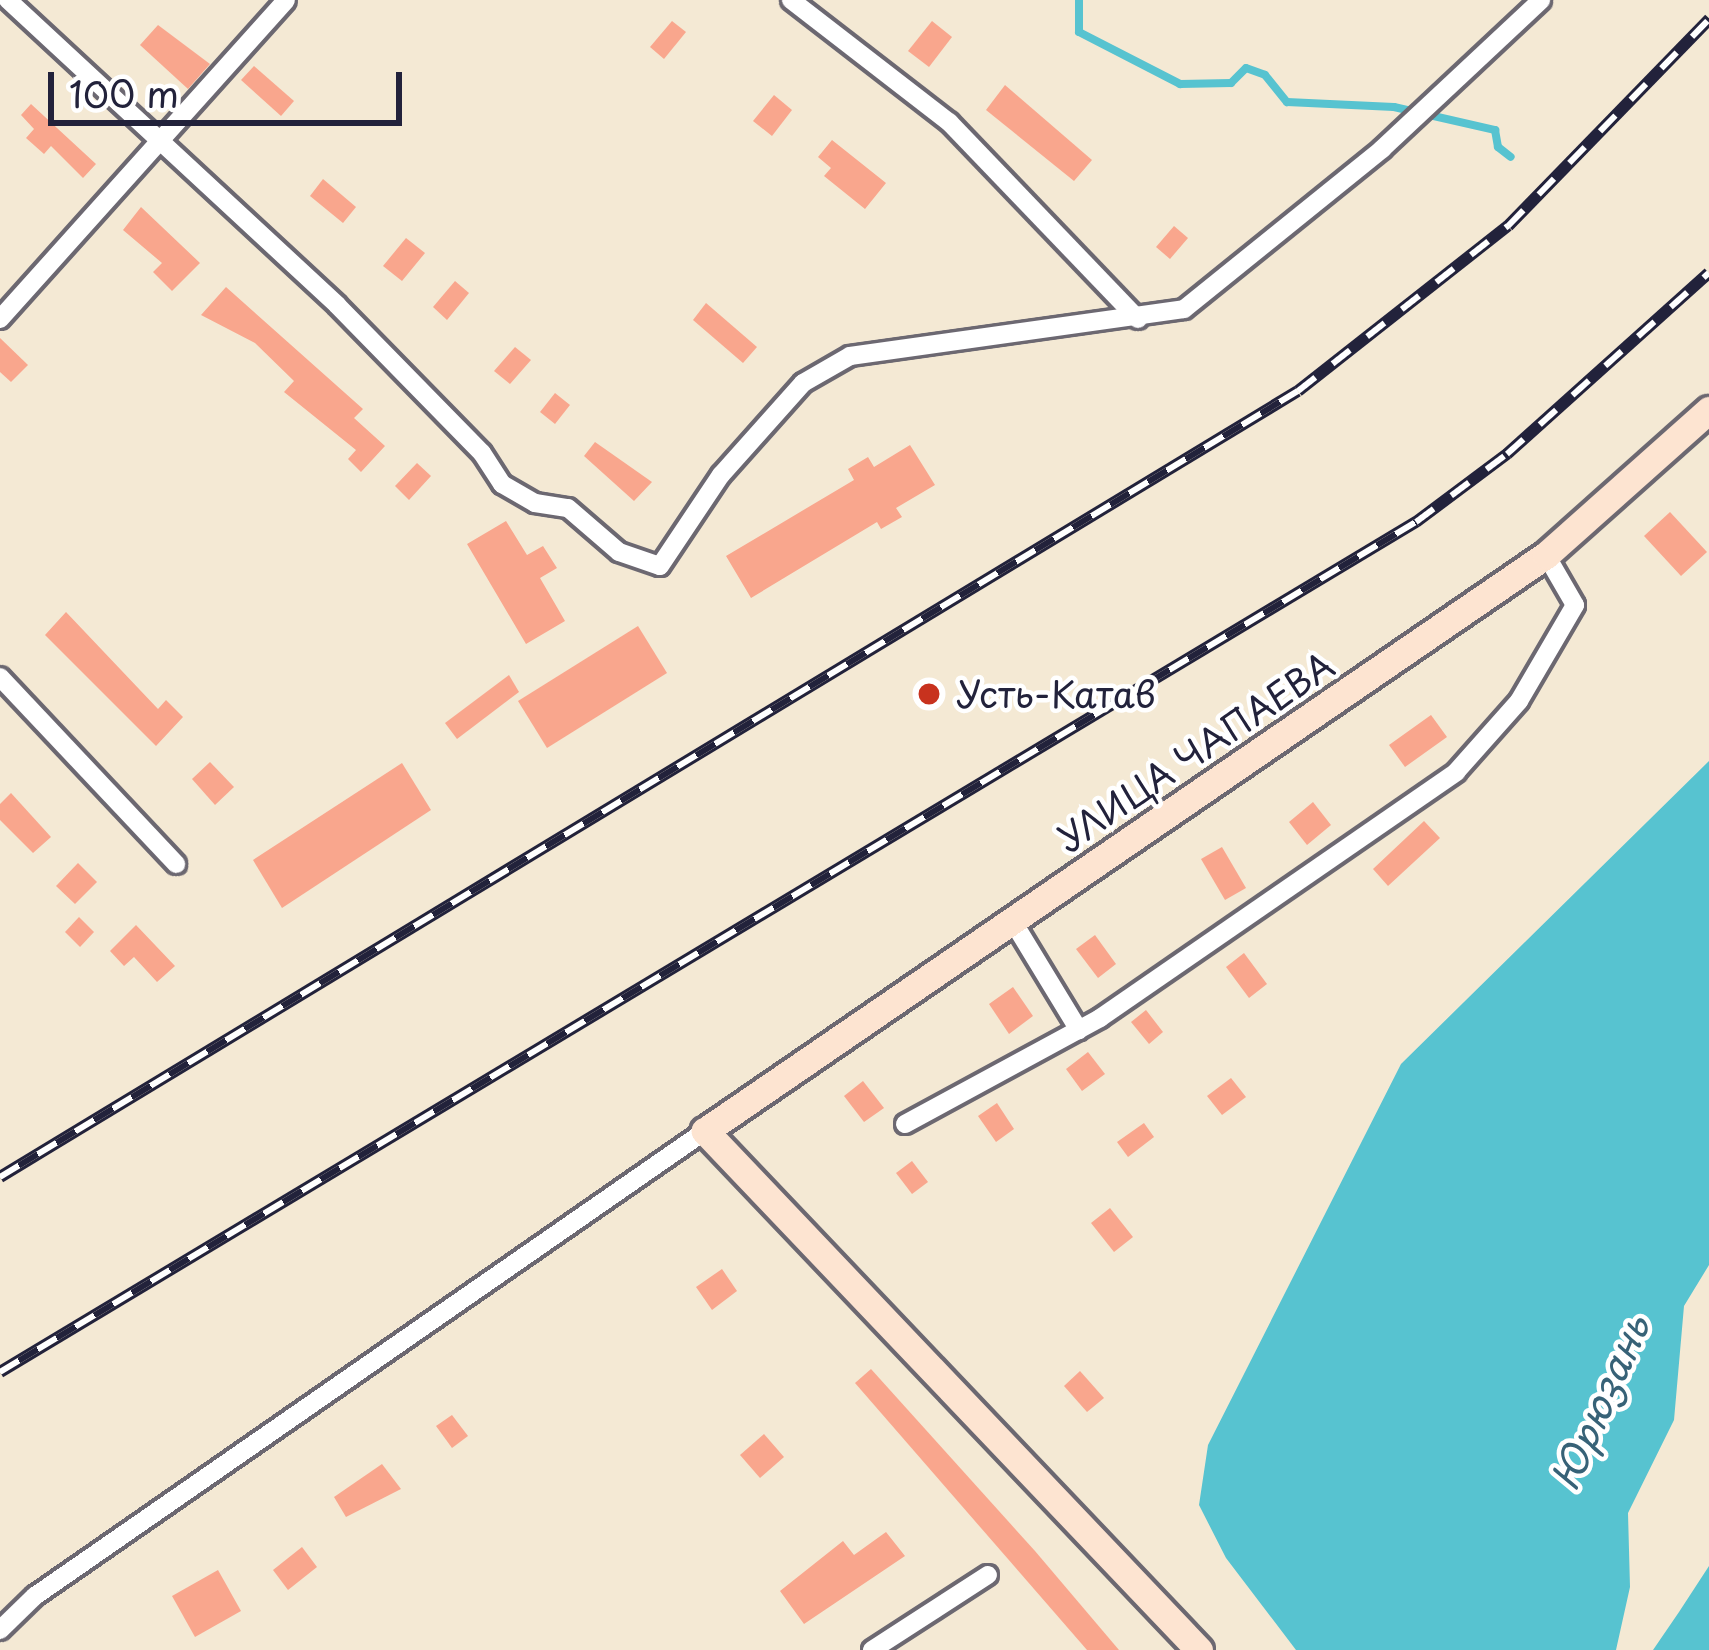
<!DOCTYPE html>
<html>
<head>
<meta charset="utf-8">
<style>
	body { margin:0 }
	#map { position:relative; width:1709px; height:1650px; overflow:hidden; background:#f4e9d4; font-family:"Playpen Sans",sans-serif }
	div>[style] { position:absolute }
	.water>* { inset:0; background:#57c3d0 }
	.stream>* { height:8px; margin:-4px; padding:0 4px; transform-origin:4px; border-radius:4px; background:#57c3d0 }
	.building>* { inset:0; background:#f9a68d }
	.roads { filter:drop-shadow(3px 0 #6c6871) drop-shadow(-3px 0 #6c6871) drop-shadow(0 3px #6c6871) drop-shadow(0 -3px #6c6871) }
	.street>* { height:18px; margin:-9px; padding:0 9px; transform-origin:9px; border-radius:9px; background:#fff }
	.secondary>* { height:27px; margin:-13.5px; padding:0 13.5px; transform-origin:13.5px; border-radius:13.5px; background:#fde4d1 }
	.rail>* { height:12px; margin-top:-6px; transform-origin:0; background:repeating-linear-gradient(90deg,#fff 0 22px,#22223b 0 44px); box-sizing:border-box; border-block:3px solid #22223b }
	.dots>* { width:33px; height:33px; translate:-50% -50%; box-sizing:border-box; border:6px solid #fff; border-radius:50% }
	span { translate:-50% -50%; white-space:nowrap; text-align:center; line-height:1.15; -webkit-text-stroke:9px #fff; paint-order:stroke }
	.poi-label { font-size:36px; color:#22223b }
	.left { translate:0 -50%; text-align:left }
	.street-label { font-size:36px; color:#22223b }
	.water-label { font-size:39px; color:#376277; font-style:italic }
	.scale { position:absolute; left:48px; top:72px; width:354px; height:54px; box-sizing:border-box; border:6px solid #22223b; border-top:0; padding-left:15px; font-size:36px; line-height:42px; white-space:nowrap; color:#22223b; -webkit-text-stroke:9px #fff; paint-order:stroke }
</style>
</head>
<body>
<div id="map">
	<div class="water">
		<div style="clip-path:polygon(1709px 761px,1709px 1265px,1684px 1306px,1674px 1420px,1628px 1513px,1630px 1587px,1616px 1650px,1296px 1650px,1226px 1558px,1199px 1505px,1208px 1445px,1401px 1064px)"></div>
		<div style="clip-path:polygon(1709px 1566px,1709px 1650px,1653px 1650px,1679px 1612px)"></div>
	</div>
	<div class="stream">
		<div style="left:1079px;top:0;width:32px;rotate:90deg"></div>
		<div style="left:1079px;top:32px;width:114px;rotate:27.2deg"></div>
		<div style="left:1180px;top:84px;width:51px;rotate:-1.1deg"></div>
		<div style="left:1231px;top:83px;width:21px;rotate:-45deg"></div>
		<div style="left:1246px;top:68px;width:20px;rotate:20deg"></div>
		<div style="left:1265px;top:75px;width:35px;rotate:51deg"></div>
		<div style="left:1287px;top:102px;width:107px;rotate:2.7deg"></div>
		<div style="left:1394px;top:107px;width:104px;rotate:12.8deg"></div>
		<div style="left:1495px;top:130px;width:17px;rotate:80deg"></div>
		<div style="left:1498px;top:147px;width:16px;rotate:38deg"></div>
	</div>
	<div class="building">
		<div style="clip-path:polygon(672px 21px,686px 32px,664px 59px,650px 47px)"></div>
		<div style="clip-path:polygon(932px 21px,952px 37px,929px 67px,908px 51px)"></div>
		<div style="clip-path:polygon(158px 25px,210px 64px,188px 89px,140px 45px)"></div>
		<div style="clip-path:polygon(254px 66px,294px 101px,281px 116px,241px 80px)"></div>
		<div style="clip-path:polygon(1005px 85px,1092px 160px,1074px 181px,986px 110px)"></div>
		<div style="clip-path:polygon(774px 95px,792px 110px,772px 136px,753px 121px)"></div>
		<div style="clip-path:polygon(31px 104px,96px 164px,83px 178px,51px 146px,44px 154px,26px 138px,34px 129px,21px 115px)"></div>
		<div style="clip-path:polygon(832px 140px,886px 183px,865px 209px,824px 176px,831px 168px,818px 157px)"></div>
		<div style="clip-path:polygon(323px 179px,356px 207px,343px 223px,310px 196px)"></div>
		<div style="clip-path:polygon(141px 207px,200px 263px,172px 291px,153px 272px,162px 263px,123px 230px)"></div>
		<div style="clip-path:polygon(1174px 226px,1188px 238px,1170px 259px,1156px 247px)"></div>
		<div style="clip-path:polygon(406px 238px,425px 253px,402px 281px,383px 266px)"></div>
		<div style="clip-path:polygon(455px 281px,469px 293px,447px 320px,433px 307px)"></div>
		<div style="clip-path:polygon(226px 287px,363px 409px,354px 418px,385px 446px,361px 472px,348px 459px,356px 450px,284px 392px,294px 381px,255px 343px,201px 315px)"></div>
		<div style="clip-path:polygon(706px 303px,757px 347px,743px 363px,693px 320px)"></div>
		<div style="clip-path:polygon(0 338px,28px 365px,11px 382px,0 372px)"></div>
		<div style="clip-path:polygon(515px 347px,531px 360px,510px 384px,494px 371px)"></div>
		<div style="clip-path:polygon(555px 393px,570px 405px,555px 424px,540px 412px)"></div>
		<div style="clip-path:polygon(595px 442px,652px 482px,634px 501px,584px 456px)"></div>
		<div style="clip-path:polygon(910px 445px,935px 485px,896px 508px,902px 517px,881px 529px,877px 522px,751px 598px,726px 556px,854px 480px,848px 469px,868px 457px,874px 467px)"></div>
		<div style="clip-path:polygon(417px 463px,431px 476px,409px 500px,395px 486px)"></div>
		<div style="clip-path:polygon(1670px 512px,1707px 552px,1681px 576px,1644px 536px)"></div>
		<div style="clip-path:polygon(506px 521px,527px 555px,543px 546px,557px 568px,540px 578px,565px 621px,526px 644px,467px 544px)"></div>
		<div style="clip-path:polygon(66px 612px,158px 709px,166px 700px,183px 717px,156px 746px,45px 635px)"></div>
		<div style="clip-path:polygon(638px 626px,667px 673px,547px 748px,518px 701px)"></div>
		<div style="clip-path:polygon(509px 675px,519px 692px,457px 739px,445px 723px)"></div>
		<div style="clip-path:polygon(1431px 715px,1447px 737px,1405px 767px,1389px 745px)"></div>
		<div style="clip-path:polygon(210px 762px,234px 787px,215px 805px,192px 779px)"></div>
		<div style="clip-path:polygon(402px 763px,431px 810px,282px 908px,253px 860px)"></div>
		<div style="clip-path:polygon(11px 793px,51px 837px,33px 853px,0 820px,0 804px)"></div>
		<div style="clip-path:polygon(1313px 802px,1331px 825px,1307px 845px,1289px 822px)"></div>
		<div style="clip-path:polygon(1424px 821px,1440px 838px,1388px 886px,1373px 869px)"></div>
		<div style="clip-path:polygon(1222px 847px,1246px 888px,1225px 900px,1201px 859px)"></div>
		<div style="clip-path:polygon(78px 863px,97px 882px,75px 904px,56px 886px)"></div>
		<div style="clip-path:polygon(79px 917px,94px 932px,80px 947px,65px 932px)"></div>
		<div style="clip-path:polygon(136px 925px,175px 966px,157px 982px,134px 957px,124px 966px,110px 951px)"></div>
		<div style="clip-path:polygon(1095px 935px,1116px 964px,1098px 978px,1076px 949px)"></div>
		<div style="clip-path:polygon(1244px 953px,1267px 984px,1249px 998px,1226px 967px)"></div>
		<div style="clip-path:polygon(1013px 987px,1033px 1016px,1009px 1034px,989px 1004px)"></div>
		<div style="clip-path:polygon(1146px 1010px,1163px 1032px,1149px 1044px,1131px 1022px)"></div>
		<div style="clip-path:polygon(1088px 1052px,1105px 1074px,1082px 1091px,1066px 1069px)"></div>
		<div style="clip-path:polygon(1231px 1078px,1246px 1097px,1222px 1115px,1207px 1096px)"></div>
		<div style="clip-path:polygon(863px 1081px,884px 1108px,864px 1122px,844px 1096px)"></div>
		<div style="clip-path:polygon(997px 1103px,1014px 1129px,996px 1142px,978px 1116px)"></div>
		<div style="clip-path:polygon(1144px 1123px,1154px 1137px,1128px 1157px,1117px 1142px)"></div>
		<div style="clip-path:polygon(912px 1161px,928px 1182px,912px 1194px,896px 1173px)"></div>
		<div style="clip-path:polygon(1110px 1208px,1133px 1237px,1114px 1252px,1091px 1223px)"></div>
		<div style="clip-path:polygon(722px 1269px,737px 1291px,712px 1310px,696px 1287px)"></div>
		<div style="clip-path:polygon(871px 1369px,1035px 1551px,1119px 1650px,1087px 1650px,855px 1383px)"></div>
		<div style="clip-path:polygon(1080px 1371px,1104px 1398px,1087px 1412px,1064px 1386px)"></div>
		<div style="clip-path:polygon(452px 1415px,468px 1436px,452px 1448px,436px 1426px)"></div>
		<div style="clip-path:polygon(764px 1434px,784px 1457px,760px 1478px,740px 1455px)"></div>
		<div style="clip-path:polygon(382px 1464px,401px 1489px,346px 1517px,334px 1497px)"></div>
		<div style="clip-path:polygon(886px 1532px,905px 1556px,804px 1624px,780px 1591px,843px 1541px,854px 1555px)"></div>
		<div style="clip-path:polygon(302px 1547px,317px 1567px,288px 1590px,273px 1570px)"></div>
		<div style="clip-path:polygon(218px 1570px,241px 1611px,195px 1637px,172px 1596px)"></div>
	</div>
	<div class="roads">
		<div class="street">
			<div style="left:8px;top:0;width:449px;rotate:42.8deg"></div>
			<div style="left:337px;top:305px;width:207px;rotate:45.6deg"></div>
			<div style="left:482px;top:453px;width:37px;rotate:57deg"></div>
			<div style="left:502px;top:484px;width:38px;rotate:30deg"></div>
			<div style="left:535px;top:503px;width:33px;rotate:9deg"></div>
			<div style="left:568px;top:508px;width:67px;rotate:40.8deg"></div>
			<div style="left:619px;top:552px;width:43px;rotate:18.9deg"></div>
			<div style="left:660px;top:566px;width:110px;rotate:-56.2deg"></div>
			<div style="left:721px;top:475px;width:123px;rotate:-48.3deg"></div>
			<div style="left:803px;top:383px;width:54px;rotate:-29.9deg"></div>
			<div style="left:850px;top:356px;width:337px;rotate:-8deg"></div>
			<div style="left:1184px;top:309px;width:255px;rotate:-38.9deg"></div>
			<div style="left:1382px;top:149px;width:218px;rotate:-43.1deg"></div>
			<div style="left:791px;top:0;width:200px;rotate:37.7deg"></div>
			<div style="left:949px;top:122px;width:273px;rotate:46.2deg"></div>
			<div style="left:0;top:319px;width:428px;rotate:-48.1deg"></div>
			<div style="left:0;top:677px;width:257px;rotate:46.7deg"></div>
			<div style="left:1012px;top:920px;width:129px;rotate:58.7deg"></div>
			<div style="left:905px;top:1124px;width:222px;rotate:-28.5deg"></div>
			<div style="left:1100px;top:1018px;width:433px;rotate:-34.6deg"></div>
			<div style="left:1456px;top:772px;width:95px;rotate:-48.4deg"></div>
			<div style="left:1519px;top:701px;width:111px;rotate:-59.7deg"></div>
			<div style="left:1575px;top:605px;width:58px;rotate:-120.1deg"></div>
			<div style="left:0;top:1630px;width:49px;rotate:-44.2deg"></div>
			<div style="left:35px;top:1596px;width:816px;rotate:-34.76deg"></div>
			<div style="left:872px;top:1650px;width:138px;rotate:-32.9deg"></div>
		</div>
		<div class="secondary">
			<div style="left:1199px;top:1650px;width:717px;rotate:-133.59deg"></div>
			<div style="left:705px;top:1131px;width:1019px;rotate:-34.41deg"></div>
			<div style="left:1546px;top:555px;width:218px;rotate:-41.7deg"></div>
		</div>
	</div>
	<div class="rail">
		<div style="left:0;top:1177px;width:1517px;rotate:-31.2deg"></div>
		<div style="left:1298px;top:391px;width:267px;rotate:-38.2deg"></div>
		<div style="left:1508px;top:226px;width:289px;rotate:-45.8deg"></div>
		<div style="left:0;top:1372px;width:1652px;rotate:-30.98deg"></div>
		<div style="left:1416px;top:522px;width:114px;rotate:-36.8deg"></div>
		<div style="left:1507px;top:454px;width:271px;rotate:-41.9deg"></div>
	</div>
	<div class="dots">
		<div style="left:929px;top:694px;background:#c8321e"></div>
	</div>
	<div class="poi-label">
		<span class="left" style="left:956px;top:694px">Усть-Катав</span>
	</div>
	<div class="street-label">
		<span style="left:1195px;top:751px;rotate:-34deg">УЛИЦА ЧАПАЕВА</span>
	</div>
	<div class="water-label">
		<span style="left:1599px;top:1402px;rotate:-66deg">Юрюзань</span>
	</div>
	<div class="scale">100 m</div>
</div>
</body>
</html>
